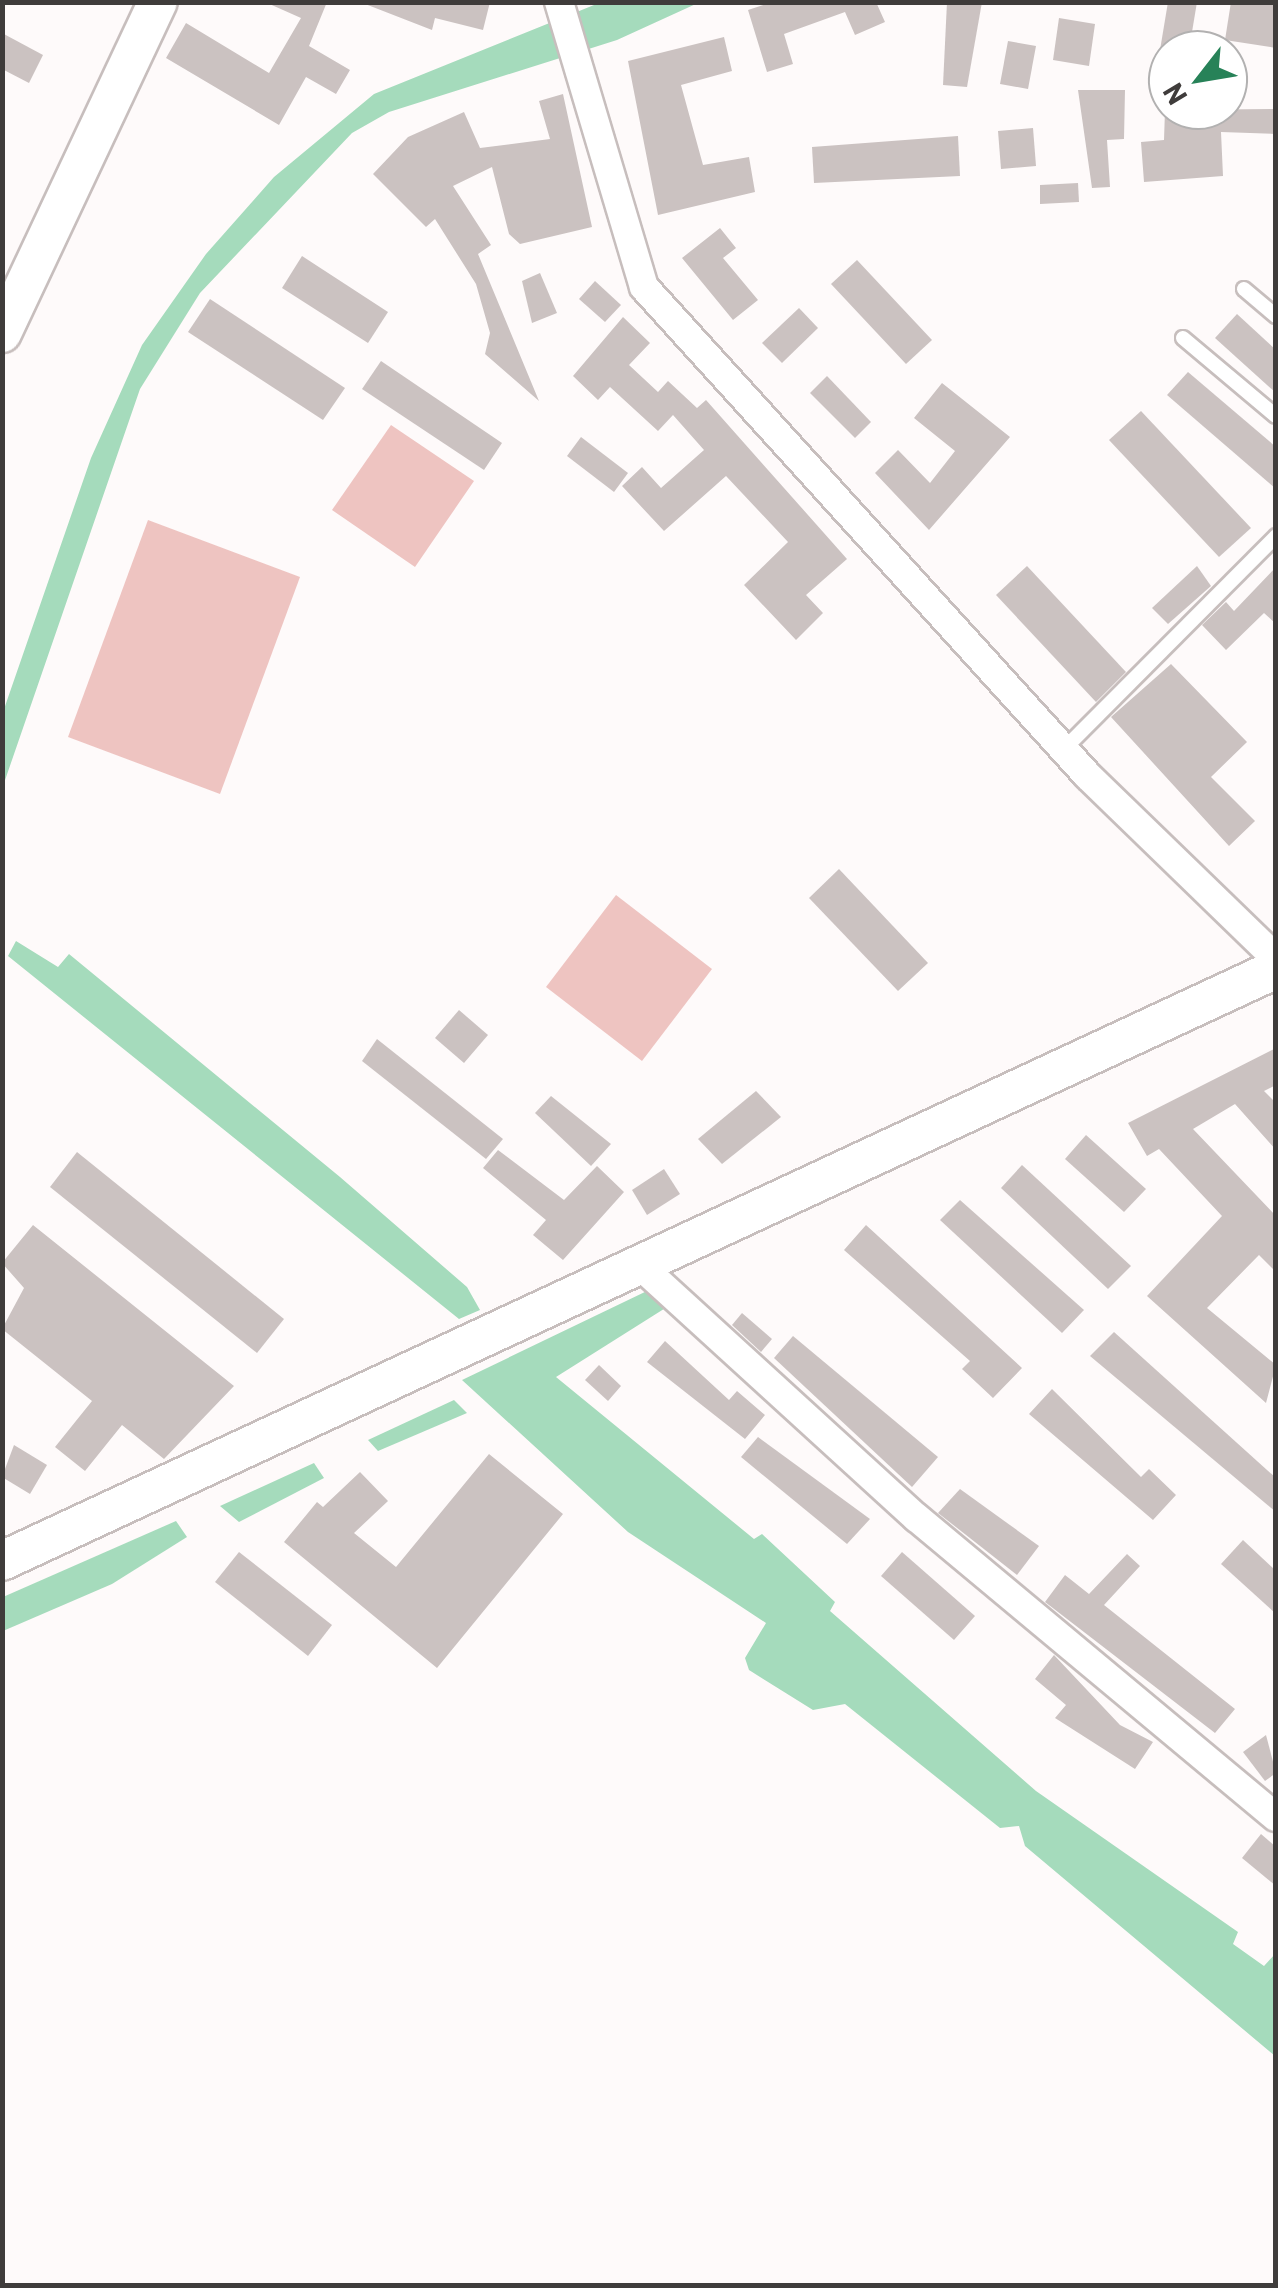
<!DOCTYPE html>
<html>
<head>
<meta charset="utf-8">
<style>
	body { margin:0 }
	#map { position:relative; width:1278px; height:2288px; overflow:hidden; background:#fefafa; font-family:Barlow,sans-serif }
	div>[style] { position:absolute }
	.green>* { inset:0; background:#eec4c1 }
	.water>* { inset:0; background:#a5dbbc }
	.building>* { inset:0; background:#cbc2c1 }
	.roads { filter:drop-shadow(2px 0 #c7bebd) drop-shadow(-2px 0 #c7bebd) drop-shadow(0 2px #c7bebd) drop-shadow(0 -2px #c7bebd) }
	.lane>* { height:14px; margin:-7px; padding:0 7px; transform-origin:7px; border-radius:7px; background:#fff }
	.street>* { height:28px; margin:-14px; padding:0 14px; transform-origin:14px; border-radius:14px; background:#fff }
	.secondary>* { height:38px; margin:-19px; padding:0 19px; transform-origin:19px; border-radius:19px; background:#fff }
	span { translate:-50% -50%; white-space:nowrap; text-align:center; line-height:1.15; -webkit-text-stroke:8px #fff; paint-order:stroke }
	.frame { position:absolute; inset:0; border:5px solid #3f3c3b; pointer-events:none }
	.north { position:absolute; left:1148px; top:30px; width:100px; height:100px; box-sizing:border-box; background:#fff; border:2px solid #b2b1b1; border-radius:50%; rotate:239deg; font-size:28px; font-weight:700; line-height:40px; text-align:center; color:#3f3c3b }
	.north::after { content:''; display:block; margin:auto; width:35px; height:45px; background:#278258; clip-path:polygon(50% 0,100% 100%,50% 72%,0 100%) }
</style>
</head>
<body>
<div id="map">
	<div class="green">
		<div style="clip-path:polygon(391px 425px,474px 481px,415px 567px,332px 510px)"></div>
		<div style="clip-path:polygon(148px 520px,300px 577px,220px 794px,68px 737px)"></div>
		<div style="clip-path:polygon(616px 895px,712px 969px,642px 1061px,546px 987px)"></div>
	</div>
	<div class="water">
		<div style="clip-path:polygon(599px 3px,698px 3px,617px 40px,389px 112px,352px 133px,200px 293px,140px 389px,3px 786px,3px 712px,91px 458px,142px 345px,206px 254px,274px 177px,374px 94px)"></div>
		<div style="clip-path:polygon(16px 941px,58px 967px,69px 954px,340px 1177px,467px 1287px,480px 1310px,459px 1319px,8px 956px)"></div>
		<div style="clip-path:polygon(649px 1290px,667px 1307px,556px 1377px,754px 1539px,762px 1534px,835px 1602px,830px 1611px,1036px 1791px,1238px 1932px,1233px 1944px,1264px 1966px,1275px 1954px,1275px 2056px,1025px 1846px,1019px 1826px,1000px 1828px,845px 1704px,813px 1710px,749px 1670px,745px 1658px,766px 1623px,628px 1532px,462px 1380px)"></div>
		<div style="clip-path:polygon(454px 1400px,467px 1413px,378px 1451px,368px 1440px)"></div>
		<div style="clip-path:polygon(314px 1463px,324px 1478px,239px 1522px,220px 1506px)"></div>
		<div style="clip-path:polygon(176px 1521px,187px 1537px,112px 1584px,3px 1631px,3px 1597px)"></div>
	</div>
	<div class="building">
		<div style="clip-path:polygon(265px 2px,327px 2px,309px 46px,350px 70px,336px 94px,306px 77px,279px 125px,166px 58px,186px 23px,269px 73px,301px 18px)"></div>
		<div style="clip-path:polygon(360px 2px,490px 2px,483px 30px,435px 18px,432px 30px)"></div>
		<div style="clip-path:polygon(772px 2px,876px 2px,885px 22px,855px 35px,845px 12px,784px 34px,793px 64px,767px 72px,748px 10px)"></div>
		<div style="clip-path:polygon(947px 2px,982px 2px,967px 87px,943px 85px)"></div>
		<div style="clip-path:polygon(1168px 2px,1197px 2px,1189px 50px,1160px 50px)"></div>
		<div style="clip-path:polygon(1231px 2px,1276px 2px,1276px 48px,1225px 40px)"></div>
		<div style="clip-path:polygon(1059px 18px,1095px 24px,1089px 66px,1053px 60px)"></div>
		<div style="clip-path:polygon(2px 33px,43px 55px,29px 83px,2px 69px)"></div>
		<div style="clip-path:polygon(724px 37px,732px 71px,681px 85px,703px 165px,749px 157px,755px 192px,658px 215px,628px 61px)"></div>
		<div style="clip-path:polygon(1008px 41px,1036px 46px,1028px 89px,1000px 84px)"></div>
		<div style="clip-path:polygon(1078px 90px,1125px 90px,1124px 139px,1107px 140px,1110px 187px,1092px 188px)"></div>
		<div style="clip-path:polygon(563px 94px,592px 227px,520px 244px,509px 234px,492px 167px,453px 186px,491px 245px,478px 254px,539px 401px,485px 354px,490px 333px,476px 284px,435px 219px,426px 227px,373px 174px,408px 137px,464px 112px,480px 148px,550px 139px,539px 101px)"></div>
		<div style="clip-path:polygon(1276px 109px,1276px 134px,1221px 132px,1223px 176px,1144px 182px,1141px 142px,1164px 140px,1165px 110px)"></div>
		<div style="clip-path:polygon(1033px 128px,1036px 166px,1001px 169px,998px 131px)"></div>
		<div style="clip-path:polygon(958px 136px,960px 176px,814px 183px,812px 147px)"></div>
		<div style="clip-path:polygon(1078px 183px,1079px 202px,1040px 204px,1040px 185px)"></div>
		<div style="clip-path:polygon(720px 228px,736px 248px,723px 258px,758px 300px,733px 320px,682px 258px)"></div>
		<div style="clip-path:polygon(302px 256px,388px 312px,368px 343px,282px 288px)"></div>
		<div style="clip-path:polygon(857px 260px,932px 340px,906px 364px,831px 284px)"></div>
		<div style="clip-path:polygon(540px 273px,557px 313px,532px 323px,522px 281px)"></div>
		<div style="clip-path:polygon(595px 281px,621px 305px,605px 322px,579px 299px)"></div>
		<div style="clip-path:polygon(210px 299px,345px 388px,323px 420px,188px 332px)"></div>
		<div style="clip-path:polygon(799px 308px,818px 328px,782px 363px,762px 343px)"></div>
		<div style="clip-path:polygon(1237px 314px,1276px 350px,1276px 393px,1215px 338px)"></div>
		<div style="clip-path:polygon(623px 317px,650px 343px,629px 365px,658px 392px,668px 381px,697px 408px,706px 400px,847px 559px,806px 595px,823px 613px,796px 640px,744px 585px,788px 542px,726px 476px,664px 531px,622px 486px,642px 467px,661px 488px,704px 450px,673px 415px,658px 431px,610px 387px,598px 400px,573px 376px)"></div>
		<div style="clip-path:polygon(381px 361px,502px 443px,484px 470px,362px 389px)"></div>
		<div style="clip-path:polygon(1188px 372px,1276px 447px,1276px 489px,1167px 395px)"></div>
		<div style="clip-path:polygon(827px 376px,871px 422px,855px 438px,810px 393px)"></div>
		<div style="clip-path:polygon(942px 383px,1010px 437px,929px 530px,875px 473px,898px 450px,930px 483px,955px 451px,914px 418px)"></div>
		<div style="clip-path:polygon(1141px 411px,1251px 528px,1219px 557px,1109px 440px)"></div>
		<div style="clip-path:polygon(581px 437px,628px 473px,614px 492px,567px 456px)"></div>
		<div style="clip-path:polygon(1027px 566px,1126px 672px,1096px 702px,996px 595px)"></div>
		<div style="clip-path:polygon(1197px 566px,1211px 586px,1168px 624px,1152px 608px)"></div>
		<div style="clip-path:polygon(1276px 567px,1276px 624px,1264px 613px,1226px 650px,1202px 625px,1226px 602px,1234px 611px)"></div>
		<div style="clip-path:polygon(1171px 664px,1247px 742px,1211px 777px,1255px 821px,1229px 846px,1111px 717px)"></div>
		<div style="clip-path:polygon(839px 869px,928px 963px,898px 991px,809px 898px)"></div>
		<div style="clip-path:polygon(459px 1010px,488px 1035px,464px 1063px,435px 1038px)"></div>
		<div style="clip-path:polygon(377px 1039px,503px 1139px,486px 1159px,362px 1061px)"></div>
		<div style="clip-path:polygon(1276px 1048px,1276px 1085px,1264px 1091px,1276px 1103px,1276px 1150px,1235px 1104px,1193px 1129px,1276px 1216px,1276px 1272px,1259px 1255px,1207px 1308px,1276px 1365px,1266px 1403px,1147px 1296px,1222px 1216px,1159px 1149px,1147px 1156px,1128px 1123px)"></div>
		<div style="clip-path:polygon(756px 1091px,781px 1117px,722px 1164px,698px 1139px)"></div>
		<div style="clip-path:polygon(551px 1096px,611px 1144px,591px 1166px,535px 1113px)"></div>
		<div style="clip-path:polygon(1086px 1135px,1146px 1189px,1124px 1212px,1065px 1159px)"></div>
		<div style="clip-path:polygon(498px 1150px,564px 1200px,597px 1166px,624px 1192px,563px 1260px,533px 1235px,546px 1220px,483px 1168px)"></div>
		<div style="clip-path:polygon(77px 1152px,284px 1319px,257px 1353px,50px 1187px)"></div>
		<div style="clip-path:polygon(1022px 1165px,1131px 1266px,1108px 1289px,1001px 1188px)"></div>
		<div style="clip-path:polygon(664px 1169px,680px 1194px,647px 1215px,632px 1190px)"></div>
		<div style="clip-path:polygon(960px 1200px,1084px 1310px,1062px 1333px,940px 1220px)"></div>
		<div style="clip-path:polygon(33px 1225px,234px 1386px,164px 1459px,122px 1425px,85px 1471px,55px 1447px,92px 1401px,2px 1329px,24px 1288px,2px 1263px)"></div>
		<div style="clip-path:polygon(866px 1225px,1022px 1368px,993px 1398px,962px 1369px,970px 1361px,844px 1250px)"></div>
		<div style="clip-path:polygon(742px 1313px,772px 1339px,761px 1352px,732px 1325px)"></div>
		<div style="clip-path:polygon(1114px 1332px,1276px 1478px,1276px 1512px,1090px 1356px)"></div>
		<div style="clip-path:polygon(793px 1336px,938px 1457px,912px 1487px,774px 1358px)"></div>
		<div style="clip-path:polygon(665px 1341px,729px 1400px,737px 1391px,765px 1415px,745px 1439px,647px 1362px)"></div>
		<div style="clip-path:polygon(599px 1365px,621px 1386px,608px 1401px,585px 1380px)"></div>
		<div style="clip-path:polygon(1052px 1389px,1141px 1477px,1149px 1469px,1176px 1495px,1153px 1520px,1029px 1414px)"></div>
		<div style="clip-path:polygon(758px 1437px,870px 1519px,847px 1544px,741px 1457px)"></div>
		<div style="clip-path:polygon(14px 1445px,47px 1465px,30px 1494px,2px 1477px)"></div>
		<div style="clip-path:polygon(489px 1454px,563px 1514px,437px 1668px,284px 1542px,317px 1502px,323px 1507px,360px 1472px,388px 1501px,354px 1533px,396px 1567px)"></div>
		<div style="clip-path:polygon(960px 1489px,1039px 1546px,1017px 1575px,938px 1513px)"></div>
		<div style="clip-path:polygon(1243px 1540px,1276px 1571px,1276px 1614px,1221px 1564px)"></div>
		<div style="clip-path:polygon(239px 1552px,332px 1625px,308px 1656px,215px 1582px)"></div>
		<div style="clip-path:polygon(902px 1552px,975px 1616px,954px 1640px,881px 1576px)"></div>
		<div style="clip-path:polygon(1127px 1554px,1140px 1566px,1104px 1605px,1235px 1709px,1215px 1733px,1045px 1602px,1065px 1575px,1089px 1594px)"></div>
		<div style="clip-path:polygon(1054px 1655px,1120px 1725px,1153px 1742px,1135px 1769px,1055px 1718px,1066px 1705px,1035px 1679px)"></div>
		<div style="clip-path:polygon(1266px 1735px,1276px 1773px,1265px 1781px,1243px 1752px)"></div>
		<div style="clip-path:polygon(1261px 1834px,1276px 1847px,1276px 1886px,1242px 1858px)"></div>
	</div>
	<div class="roads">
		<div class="lane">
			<div style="left:1244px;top:289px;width:42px;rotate:40.2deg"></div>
			<div style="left:1183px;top:338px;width:121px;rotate:40deg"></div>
			<div style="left:1064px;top:749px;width:301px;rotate:-45.1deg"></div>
		</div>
		<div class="street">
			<div style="left:559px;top:2px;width:297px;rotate:73.4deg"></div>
			<div style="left:644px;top:287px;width:660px;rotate:47.76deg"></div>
			<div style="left:1088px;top:776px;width:262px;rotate:44.1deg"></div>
			<div style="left:644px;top:1269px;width:369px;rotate:42.4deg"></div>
			<div style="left:917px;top:1518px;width:467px;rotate:39.8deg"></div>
		</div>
		<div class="secondary">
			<div style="left:2px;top:333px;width:366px;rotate:-64.8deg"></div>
			<div style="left:2px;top:1561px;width:1405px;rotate:-24.92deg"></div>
		</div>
	</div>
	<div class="frame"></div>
	<div class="north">N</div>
</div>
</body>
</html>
